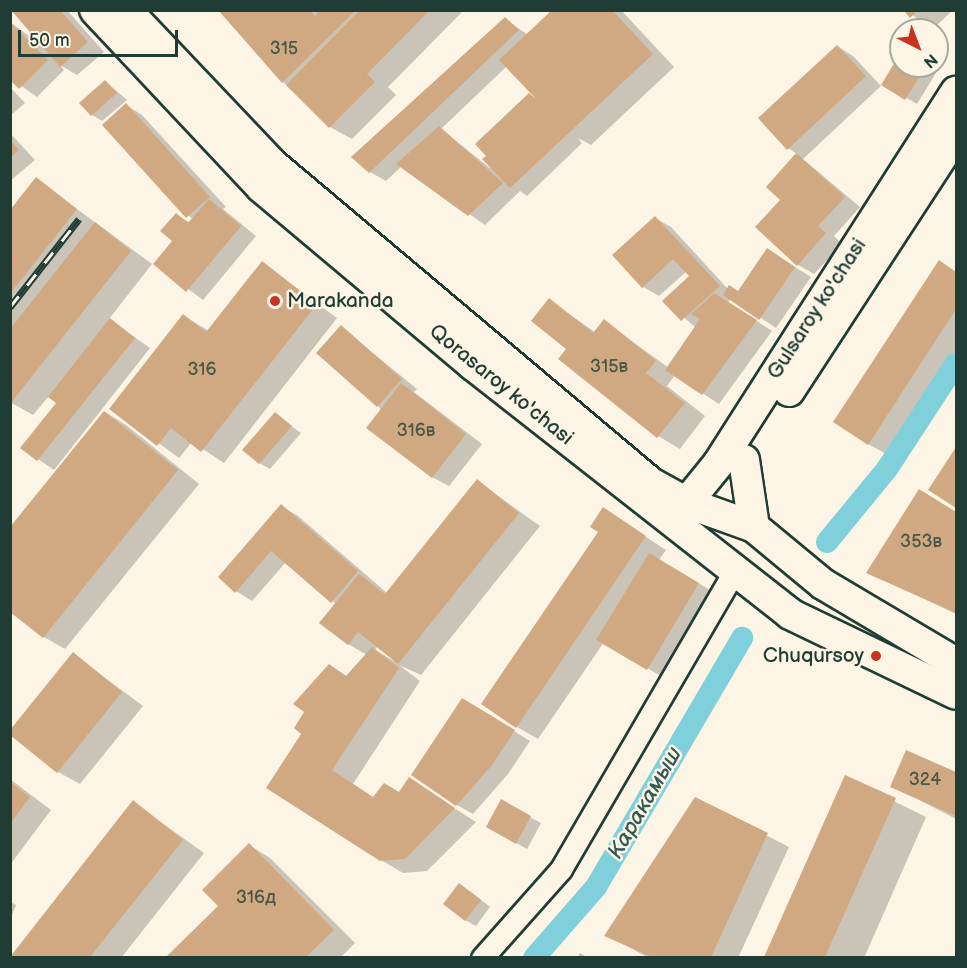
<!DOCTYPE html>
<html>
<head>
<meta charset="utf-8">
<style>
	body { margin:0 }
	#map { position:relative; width:967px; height:968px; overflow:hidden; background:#fcf5e5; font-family:"Balsamiq Sans",sans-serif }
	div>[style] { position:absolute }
	.shadow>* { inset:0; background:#0003 }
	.canal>* { height:22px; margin:-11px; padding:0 11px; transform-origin:11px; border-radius:11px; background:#7fd0da }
	.building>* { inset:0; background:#d0a982 }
	.roads { filter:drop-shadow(2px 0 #1f3d34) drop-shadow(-2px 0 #1f3d34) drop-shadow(0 2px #1f3d34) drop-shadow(0 -2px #1f3d34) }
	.minor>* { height:21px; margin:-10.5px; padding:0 10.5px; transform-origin:10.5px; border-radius:10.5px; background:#fcf5e5 }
	.secondary>* { height:30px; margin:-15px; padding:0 15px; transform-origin:15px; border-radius:15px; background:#fcf5e5 }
	.rail>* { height:7px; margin-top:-3.5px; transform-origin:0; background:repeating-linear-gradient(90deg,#fcf5e5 0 14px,#1f3d34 0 28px); box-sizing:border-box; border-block:2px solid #1f3d34 }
	.dots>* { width:16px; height:16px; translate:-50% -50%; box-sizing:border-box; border:3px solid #fcf5e5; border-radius:50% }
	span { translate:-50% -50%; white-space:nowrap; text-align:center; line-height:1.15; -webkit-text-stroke:5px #fcf5e5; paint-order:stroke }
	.number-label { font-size:18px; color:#4b5848 }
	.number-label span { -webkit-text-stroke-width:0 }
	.poi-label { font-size:21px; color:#1f3d34 }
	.left { translate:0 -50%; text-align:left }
	.right { translate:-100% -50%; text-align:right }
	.street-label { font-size:21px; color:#1f3d34 }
	.water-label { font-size:22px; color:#325a55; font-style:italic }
	.frame { position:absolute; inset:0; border:12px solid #1f3d34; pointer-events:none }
	.north { position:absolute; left:889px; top:18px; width:60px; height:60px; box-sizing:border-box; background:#fcf5e5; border:2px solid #a4ab9e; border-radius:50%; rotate:138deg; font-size:16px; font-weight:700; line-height:24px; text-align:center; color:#1f3d34 }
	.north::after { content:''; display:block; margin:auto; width:21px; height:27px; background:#c8321e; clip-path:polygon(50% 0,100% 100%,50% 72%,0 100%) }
	.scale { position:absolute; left:18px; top:30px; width:160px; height:27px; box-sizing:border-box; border:3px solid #1f3d34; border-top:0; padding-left:8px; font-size:18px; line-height:21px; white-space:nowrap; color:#1f3d34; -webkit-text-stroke:4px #fcf5e5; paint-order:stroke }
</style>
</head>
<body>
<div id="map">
	<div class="shadow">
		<div style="clip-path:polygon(14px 10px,67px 10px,104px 52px,77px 75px,60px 65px,64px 70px,37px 97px,10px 78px,10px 22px,44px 47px)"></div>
		<div style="clip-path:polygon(220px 10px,321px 12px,464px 10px,388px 87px,396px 95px,352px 139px,330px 127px,283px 82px)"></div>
		<div style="clip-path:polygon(evenodd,554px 10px,621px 10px,674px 67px,591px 145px,578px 138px,582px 143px,527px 196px,520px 191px,485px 225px,402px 166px,386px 181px,370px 172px,505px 19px,528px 35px,554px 10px,507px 66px,537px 99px,529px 95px,490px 168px,441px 129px,507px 66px)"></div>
		<div style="clip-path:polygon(905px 10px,953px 10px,933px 29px)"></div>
		<div style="clip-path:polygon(837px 46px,853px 56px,881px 86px,803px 159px,860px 207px,834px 236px,842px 244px,814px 274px,798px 265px,782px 200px,768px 187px,797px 154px,788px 148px)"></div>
		<div style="clip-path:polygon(901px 55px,901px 66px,939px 68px,917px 104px,883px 84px)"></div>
		<div style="clip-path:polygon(105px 81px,127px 100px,102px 121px,92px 115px)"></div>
		<div style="clip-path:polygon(10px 87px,25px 103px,10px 116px)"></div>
		<div style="clip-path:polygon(126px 105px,142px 115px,226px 207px,223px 209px,256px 236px,203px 300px,155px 264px,174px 240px,176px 215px,191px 223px,193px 220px,104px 125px)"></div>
		<div style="clip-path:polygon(10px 133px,35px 160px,10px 181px)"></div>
		<div style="clip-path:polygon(36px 179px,152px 264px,109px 319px,150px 348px,54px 470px,22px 448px,58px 403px,49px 396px,33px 415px,10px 402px,10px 212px)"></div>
		<div style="clip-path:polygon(655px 218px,671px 227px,728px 289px,739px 293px,768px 250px,811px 277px,776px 328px,732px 299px,728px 302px,772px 331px,719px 404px,675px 375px,667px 386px,705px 416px,680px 449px,658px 436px,568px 348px,549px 300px,595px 332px,604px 321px,669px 368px,696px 328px,665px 301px,691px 276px,687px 271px,659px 296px,643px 287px)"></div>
		<div style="clip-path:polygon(939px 262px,956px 272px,956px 354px,890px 456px,868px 444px)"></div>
		<div style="clip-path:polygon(262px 263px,337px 318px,224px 463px,192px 442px,179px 458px,111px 408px,184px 316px,209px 331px)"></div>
		<div style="clip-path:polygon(341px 327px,417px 389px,414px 392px,482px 444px,449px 486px,432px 477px,378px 406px)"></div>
		<div style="clip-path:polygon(105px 412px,126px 425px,199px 484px,65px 649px,44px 637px)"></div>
		<div style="clip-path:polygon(275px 414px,301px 433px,270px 469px,259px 463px)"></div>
		<div style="clip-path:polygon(956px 450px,956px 506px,930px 489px)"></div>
		<div style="clip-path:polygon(evenodd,477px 481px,540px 526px,421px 675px,399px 665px,420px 681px,353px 784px,374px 798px,400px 794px,409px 779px,476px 822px,427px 871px,403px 873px,381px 860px,303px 733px,306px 712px,329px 666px,348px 677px,367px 655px,348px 644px,336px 604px,286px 562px,252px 601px,236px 591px,281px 506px,298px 516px,387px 593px,477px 481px,378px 646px,395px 660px,394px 661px,375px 650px,378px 646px)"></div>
		<div style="clip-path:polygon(919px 491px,956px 513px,956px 614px,868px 572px)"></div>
		<div style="clip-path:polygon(603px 509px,666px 550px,659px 560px,715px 593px,664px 678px,604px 642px,538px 739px,517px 727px,600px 532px)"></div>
		<div style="clip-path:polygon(73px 654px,143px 706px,80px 784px,58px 772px)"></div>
		<div style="clip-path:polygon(479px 709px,530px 741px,508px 774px,473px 814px,457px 805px)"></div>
		<div style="clip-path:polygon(907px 752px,956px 774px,956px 819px,892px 786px)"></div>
		<div style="clip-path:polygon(845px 777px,926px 817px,864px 958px,766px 958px)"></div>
		<div style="clip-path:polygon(10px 779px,51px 810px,10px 865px)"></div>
		<div style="clip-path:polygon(696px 799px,789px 847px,738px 958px,649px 958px,606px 935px)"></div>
		<div style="clip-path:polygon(133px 802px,204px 853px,121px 958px,10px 958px)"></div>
		<div style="clip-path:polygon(501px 802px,541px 823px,527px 849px,488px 827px)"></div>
		<div style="clip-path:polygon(249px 845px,270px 858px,355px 943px,340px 958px,168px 958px,220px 906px)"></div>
		<div style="clip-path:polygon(470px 891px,490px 907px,476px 926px,465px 920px)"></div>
		<div style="clip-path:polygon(10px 902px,16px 905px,10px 920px)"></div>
		<div style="clip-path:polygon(580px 953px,588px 958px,577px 958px)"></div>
	</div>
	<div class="canal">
		<div style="left:827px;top:542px;width:94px;rotate:-50.6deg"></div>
		<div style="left:887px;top:469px;width:126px;rotate:-56.9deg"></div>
		<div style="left:534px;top:958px;width:94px;rotate:-48.9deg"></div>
		<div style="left:596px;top:887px;width:289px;rotate:-59.6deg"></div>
	</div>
	<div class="building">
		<div style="clip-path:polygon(11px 10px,60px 10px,88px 42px,60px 67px)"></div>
		<div style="clip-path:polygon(218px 10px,310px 10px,315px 16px,320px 10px,356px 10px,282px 83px)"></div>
		<div style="clip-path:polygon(360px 10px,430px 10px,367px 74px,375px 82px,329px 128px,286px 85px)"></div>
		<div style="clip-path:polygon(552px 10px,612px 10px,653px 54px,510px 188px,482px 159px,486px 156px,475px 144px,529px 93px,537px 100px,499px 60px)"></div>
		<div style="clip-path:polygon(903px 10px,918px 10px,910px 18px)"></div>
		<div style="clip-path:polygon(505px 17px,519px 30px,369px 173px,351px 157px)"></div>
		<div style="clip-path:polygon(10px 22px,48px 60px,19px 89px,10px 80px)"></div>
		<div style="clip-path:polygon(837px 45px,866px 76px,787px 150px,758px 118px)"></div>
		<div style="clip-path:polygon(901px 52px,901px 66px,926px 66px,905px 100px,881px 85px)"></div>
		<div style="clip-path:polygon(105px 80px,117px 93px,91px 116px,79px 103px)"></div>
		<div style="clip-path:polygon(126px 103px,210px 197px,186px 218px,102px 125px)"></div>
		<div style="clip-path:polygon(439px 126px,503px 183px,468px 216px,396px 164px)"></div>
		<div style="clip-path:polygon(10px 140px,19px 150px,10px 158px)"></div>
		<div style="clip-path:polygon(796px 153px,845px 197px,818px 226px,826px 233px,797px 266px,755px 227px,780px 200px,766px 187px)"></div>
		<div style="clip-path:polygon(36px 177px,77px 209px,10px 294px,10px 210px)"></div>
		<div style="clip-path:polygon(209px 199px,241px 226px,186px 292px,153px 264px,172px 241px,160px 231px,176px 213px,188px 223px)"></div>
		<div style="clip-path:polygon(655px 216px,720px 286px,681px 321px,662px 301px,689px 276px,673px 259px,642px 288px,612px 255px)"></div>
		<div style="clip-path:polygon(95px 222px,131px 251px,10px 404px,10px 329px)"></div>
		<div style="clip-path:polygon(767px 248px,795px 267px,759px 320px,723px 295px,729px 285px,738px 291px)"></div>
		<div style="clip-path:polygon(939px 260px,956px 272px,956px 309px,868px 445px,833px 422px)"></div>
		<div style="clip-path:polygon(262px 261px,317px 304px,201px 452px,171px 428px,157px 446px,109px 409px,183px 314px,206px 332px)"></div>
		<div style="clip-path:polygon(714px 293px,757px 320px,702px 395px,665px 370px,700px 319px,691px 314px)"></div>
		<div style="clip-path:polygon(549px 298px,593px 333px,604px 319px,656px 361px,646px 373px,685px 403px,657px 438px,558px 359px,566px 349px,531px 321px)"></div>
		<div style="clip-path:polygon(110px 318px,135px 338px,37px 461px,20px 448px,56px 403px,48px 397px)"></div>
		<div style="clip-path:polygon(341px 325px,402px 379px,377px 407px,316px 353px)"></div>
		<div style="clip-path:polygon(401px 383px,466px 434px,432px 478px,366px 428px)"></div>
		<div style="clip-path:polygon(104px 411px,178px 470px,43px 638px,10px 612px,10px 527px)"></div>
		<div style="clip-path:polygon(275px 412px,292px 426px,259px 464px,242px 450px)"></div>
		<div style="clip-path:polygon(956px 447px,956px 508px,928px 490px)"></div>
		<div style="clip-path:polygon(477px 479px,519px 513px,398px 664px,358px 632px,348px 645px,319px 623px,359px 574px,385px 594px)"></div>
		<div style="clip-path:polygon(919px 489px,956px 512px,956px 613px,866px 573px)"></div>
		<div style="clip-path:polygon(281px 504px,358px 571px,331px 603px,271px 551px,235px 593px,218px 577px)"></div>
		<div style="clip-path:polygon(603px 507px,646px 536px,516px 728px,481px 704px,598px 532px,590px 527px)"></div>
		<div style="clip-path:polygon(649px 553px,699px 583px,647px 670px,596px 640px)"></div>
		<div style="clip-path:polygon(372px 647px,399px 668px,332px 770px,373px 797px,384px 783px,399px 792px,409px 777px,455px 808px,405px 859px,380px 861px,266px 788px,301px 734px,294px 728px,304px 712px,293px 704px,329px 664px,346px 676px)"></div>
		<div style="clip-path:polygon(73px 652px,122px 692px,57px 773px,10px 735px,10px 730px)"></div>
		<div style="clip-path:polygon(462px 698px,515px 730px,492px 765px,456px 806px,411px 775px)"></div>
		<div style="clip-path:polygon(906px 750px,956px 772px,956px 816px,890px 787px)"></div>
		<div style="clip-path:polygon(845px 775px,896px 798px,825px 957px,764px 957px)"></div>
		<div style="clip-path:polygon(10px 782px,30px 797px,10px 824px)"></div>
		<div style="clip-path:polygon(695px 797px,768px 833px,711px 957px,652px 957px,604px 936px)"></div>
		<div style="clip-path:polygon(501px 799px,531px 816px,516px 844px,486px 827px)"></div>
		<div style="clip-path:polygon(133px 800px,183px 840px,90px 957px,10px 957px)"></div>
		<div style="clip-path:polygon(249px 843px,334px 930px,306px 957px,166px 957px,218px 906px,202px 890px)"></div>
		<div style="clip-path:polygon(459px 883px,481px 900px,465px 921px,443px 904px)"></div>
	</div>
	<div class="roads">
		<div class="minor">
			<div style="left:482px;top:958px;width:119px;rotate:-48.4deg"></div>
			<div style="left:561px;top:869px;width:346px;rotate:-59.8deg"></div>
		</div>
		<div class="secondary">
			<div style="left:95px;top:10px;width:243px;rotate:46.8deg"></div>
			<div style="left:261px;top:187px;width:277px;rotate:40deg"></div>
			<div style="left:473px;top:365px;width:403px;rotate:38.1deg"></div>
			<div style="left:790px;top:614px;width:184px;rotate:25.7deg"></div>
			<div style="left:126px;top:10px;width:212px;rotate:46.5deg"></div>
			<div style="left:272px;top:164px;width:495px;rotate:40.1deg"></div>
			<div style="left:651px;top:483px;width:41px;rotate:29.1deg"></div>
			<div style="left:687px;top:503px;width:71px;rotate:19.7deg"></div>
			<div style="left:754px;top:527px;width:89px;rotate:39.6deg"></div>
			<div style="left:823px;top:584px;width:155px;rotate:30.7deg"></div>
			<div style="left:789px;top:391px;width:306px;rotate:-56.9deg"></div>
			<div style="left:744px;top:460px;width:68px;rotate:81.5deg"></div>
			<div style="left:675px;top:517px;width:68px;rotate:-50.9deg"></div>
			<div style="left:718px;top:464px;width:442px;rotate:-57.4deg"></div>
		</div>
	</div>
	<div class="rail">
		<div style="left:10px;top:307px;width:112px;rotate:-51.9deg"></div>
	</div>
	<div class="dots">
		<div style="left:275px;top:301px;background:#c8321e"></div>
		<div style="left:876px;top:656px;background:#c8321e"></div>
	</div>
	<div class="number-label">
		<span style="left:284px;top:49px">315</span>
		<span style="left:609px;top:367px">315в</span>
		<span style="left:202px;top:370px">316</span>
		<span style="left:416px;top:431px">316в</span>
		<span style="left:921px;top:542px">353в</span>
		<span style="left:925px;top:780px">324</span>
		<span style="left:256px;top:898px">316д</span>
	</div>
	<div class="poi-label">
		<span class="left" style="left:287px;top:301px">Marakanda</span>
		<span class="right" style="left:864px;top:656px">Chuqursoy</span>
	</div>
	<div class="street-label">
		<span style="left:817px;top:309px;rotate:-57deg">Gulsaroy ko'chasi</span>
		<span style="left:501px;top:385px;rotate:39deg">Qorasaroy ko'chasi</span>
	</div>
	<div class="water-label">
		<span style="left:645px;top:803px;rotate:-60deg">Каракамыш</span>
	</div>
	<div class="frame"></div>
	<div class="north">N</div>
	<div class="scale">50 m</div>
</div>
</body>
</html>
